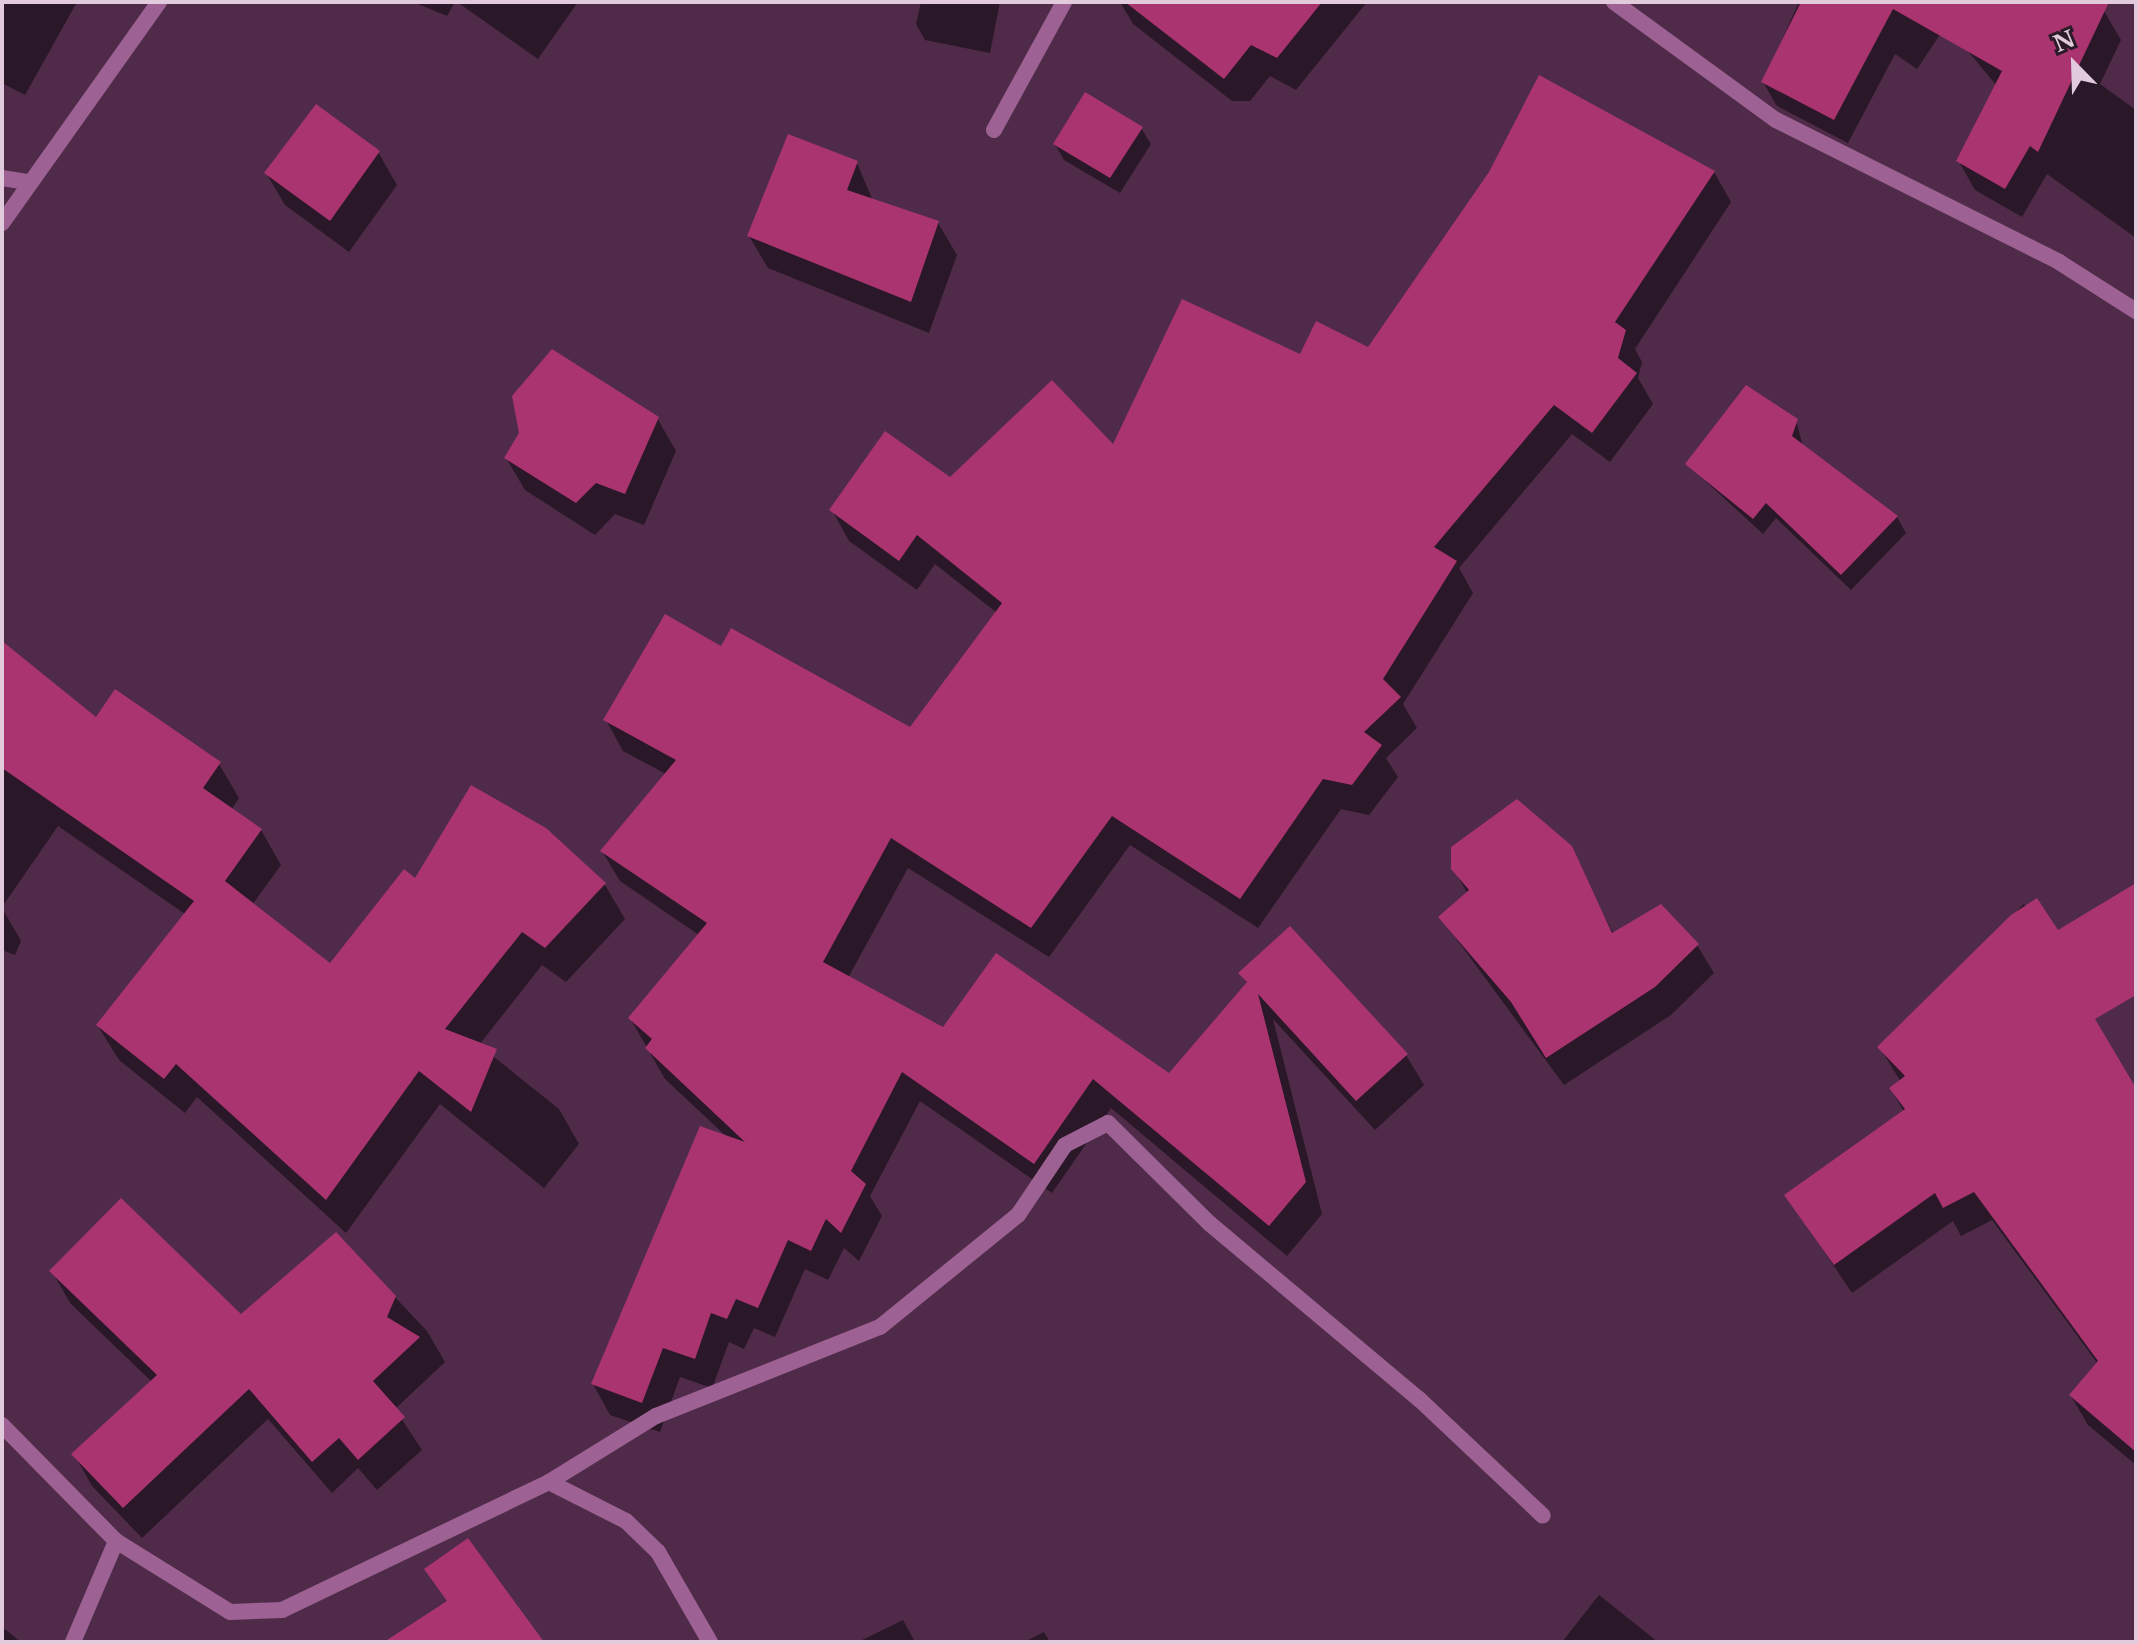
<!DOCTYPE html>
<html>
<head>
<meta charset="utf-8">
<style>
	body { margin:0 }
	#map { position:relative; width:2138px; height:1644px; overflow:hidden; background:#4f2b49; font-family:"Libre Baskerville",serif }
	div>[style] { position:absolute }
	.shadow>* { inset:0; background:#0007 }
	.building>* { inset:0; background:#aa3470 }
	.minor>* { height:16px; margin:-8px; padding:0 8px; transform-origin:8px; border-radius:8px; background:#9d6293 }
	span { translate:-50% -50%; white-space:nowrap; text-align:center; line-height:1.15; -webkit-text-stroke:6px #2b1b28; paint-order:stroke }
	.frame { position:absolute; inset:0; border:4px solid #e1cadc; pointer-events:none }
	.north { position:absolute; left:2034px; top:24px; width:80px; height:80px; -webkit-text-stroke:6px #2b1b28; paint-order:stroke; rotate:337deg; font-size:22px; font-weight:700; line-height:32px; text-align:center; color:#e1cadc }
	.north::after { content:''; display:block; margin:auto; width:28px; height:36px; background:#e1cadc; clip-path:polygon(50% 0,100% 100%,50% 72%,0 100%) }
</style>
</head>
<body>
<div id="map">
	<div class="shadow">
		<div style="clip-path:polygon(2px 2px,77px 2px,25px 95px,2px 83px)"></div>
		<div style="clip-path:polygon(413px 2px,455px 2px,447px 16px)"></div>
		<div style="clip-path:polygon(457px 2px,578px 2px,538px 59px)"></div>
		<div style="clip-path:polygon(921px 2px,1000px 2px,990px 53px,925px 40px,916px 24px)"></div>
		<div style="clip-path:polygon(1120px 2px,1367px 2px,1296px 90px,1270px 76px,1250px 101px,1232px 101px,1133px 24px)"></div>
		<div style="clip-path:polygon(1799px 2px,1934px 2px,1947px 24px,1917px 69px,1895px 54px,1848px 143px,1777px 106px,1763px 82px)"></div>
		<div style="clip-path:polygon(1990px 2px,2085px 2px,2104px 11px,2121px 40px,2100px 84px,2136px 110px,2136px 238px,2047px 174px,2022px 217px,1975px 190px,1958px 160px,1997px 86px,1967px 50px)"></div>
		<div style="clip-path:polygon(1141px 128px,1151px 144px,1120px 193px,1064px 160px,1055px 144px)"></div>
		<div style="clip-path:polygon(378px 152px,397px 185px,349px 252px,285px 205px,266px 173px)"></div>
		<div style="clip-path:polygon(857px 163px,873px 201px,938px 223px,957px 255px,929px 333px,768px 268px,749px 236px)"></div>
		<div style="clip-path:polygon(1714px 172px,1731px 202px,1635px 349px,1642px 362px,1638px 378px,1653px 404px,1610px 462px,1572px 434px,1459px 568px,1473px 593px,1403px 704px,1417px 728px,1386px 758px,1398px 777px,1369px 815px,1341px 809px,1258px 928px,1130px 845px,1049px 957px,908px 868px,848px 978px,944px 1030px,1169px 1076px,1247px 984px,1241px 973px,1406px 1055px,1424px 1085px,1375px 1130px,1273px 1019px,1322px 1214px,1287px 1256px,1111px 1108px,1052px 1193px,920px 1101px,870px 1196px,882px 1216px,859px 1261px,844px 1248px,828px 1280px,805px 1269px,775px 1337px,754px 1328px,744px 1349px,729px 1342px,712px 1388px,680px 1377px,660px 1432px,610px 1415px,593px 1384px,728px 1138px,665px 1079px,630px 1018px,699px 935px,620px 881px,602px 851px,666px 774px,623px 751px,606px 720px,722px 648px,910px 730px,997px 613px,935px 564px,917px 590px,849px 541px,832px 510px,1114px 447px,1301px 356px,1369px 349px)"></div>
		<div style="clip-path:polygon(657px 418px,676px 451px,644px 525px,615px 514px,595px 535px,525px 490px,506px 458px)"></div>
		<div style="clip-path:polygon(1796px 420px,1803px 447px,1897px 517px,1906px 533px,1851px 590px,1776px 518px,1763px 534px,1687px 464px)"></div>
		<div style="clip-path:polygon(2px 644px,96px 720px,219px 764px,239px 798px,231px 810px,261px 830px,281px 865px,252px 905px,330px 966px,416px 881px,605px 885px,625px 919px,566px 982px,542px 965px,479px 1045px,559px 1109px,579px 1144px,544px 1188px,440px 1104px,346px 1233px,197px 1097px,185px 1113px,119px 1060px,98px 1026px,185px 914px,58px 826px,2px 907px)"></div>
		<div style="clip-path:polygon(1570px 848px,1614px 935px,1697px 945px,1714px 973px,1671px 1015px,1564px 1085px,1441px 918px,1468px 894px,1453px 868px)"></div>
		<div style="clip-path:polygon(2024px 904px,2136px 1092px,2136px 1465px,2088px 1425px,2071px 1396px,2098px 1364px,1992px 1220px,1961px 1236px,1953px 1221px,1852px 1293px,1787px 1196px,1904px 1112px,1891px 1089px,1901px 1082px,1880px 1048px)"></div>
		<div style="clip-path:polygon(2px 908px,21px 941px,15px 955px,2px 950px)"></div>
		<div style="clip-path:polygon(336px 1235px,427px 1331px,445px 1362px,395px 1409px,422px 1450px,377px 1490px,358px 1468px,332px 1493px,268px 1419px,142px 1538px,92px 1486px,74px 1454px,152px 1382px,70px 1303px,52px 1271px,241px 1317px)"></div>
		<div style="clip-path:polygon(1599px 1595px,1658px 1642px,1562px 1642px)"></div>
		<div style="clip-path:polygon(903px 1620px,915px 1642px,858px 1642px)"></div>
		<div style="clip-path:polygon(2px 1627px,21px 1642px,2px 1642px)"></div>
		<div style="clip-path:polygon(1044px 1632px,1050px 1642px,1024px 1642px)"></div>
	</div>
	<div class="building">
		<div style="clip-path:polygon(1125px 2px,1322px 2px,1277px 58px,1251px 45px,1224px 79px)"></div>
		<div style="clip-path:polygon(1801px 2px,2109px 2px,2038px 152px,2030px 146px,2005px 189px,1956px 161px,2002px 71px,1893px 9px,1834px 120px,1761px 82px)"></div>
		<div style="clip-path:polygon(1539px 75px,1715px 171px,1615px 322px,1626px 330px,1618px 358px,1637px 373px,1592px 433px,1554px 405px,1434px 547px,1457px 561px,1383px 679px,1401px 697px,1364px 732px,1382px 745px,1352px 785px,1323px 779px,1240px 899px,1112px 816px,1031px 928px,891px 838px,823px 962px,943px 1027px,996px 953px,1169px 1073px,1247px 982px,1238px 973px,1290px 926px,1408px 1054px,1356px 1101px,1258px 994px,1306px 1182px,1269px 1226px,1093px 1079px,1034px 1164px,902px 1072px,851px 1171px,866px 1184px,841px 1233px,826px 1219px,811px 1251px,788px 1240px,758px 1308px,736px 1299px,727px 1319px,711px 1313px,695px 1359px,663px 1348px,642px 1403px,591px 1384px,700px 1126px,745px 1142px,645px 1048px,652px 1039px,628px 1018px,707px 923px,600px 851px,676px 760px,603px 720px,665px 614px,721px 646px,731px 628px,910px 727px,1002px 603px,917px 535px,899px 561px,829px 510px,885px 431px,950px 477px,1052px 380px,1113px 444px,1182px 299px,1300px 354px,1316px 321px,1368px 347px,1489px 172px)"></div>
		<div style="clip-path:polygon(1085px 92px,1143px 127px,1110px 178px,1053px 144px)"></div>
		<div style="clip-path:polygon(316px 104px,380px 151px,330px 221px,264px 173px)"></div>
		<div style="clip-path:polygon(788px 134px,858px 161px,847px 190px,939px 221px,911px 302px,747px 236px)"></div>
		<div style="clip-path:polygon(552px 349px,659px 417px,625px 494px,596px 483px,576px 503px,504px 458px,519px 433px,512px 396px)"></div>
		<div style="clip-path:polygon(1746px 385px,1798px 419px,1792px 436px,1898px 516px,1841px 575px,1766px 503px,1753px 519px,1685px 464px)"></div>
		<div style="clip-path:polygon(2px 641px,96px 717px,115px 689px,221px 762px,203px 788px,262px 829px,225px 881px,330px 963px,404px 869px,415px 878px,471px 785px,546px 828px,606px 883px,545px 948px,522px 932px,445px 1029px,497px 1049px,471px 1112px,419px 1071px,326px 1200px,176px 1064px,164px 1079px,96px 1025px,194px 901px,2px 768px)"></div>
		<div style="clip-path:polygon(1517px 799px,1572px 846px,1612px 933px,1661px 904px,1699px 944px,1655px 987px,1546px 1058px,1511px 1002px,1438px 917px,1469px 890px,1451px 869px,1451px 847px)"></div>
		<div style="clip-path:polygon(2136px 883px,2136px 995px,2095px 1019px,2136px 1088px,2136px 1452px,2069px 1395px,2098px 1361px,1974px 1192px,1943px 1208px,1935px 1193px,1834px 1265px,1784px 1195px,1905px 1109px,1889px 1088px,1905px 1076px,1877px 1047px,2011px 915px,2037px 898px,2058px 930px)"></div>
		<div style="clip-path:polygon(121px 1198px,241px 1314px,336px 1232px,396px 1296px,387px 1317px,420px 1337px,373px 1381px,405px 1417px,358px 1460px,339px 1438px,312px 1462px,249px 1389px,123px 1508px,71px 1454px,157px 1375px,49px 1271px)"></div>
		<div style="clip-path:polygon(468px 1538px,544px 1642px,384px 1642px,447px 1601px,424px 1569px)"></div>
	</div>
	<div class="minor">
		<div style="left:1614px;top:2px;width:200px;rotate:36.1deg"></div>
		<div style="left:1776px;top:120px;width:317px;rotate:26.6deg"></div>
		<div style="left:2059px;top:262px;width:91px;rotate:32.5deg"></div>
		<div style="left:994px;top:130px;width:146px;rotate:-61.3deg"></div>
		<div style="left:2px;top:178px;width:25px;rotate:9deg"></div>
		<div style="left:2px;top:223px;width:271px;rotate:-54.6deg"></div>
		<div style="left:2px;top:1425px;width:163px;rotate:45.5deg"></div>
		<div style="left:116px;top:1541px;width:134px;rotate:31.9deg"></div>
		<div style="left:230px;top:1612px;width:52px;rotate:-2.2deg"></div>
		<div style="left:282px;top:1610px;width:296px;rotate:-25.6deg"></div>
		<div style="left:549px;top:1482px;width:86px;rotate:26.9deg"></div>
		<div style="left:626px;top:1521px;width:45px;rotate:44.1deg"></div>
		<div style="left:658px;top:1552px;width:104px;rotate:60deg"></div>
		<div style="left:549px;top:1482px;width:126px;rotate:-31.7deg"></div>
		<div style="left:656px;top:1416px;width:241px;rotate:-21.7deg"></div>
		<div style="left:880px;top:1327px;width:178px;rotate:-39.1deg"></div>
		<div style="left:1018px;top:1215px;width:84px;rotate:-56.1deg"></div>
		<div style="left:1065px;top:1145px;width:48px;rotate:-27.1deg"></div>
		<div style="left:1108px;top:1123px;width:142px;rotate:44.7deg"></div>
		<div style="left:1209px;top:1223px;width:274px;rotate:40deg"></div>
		<div style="left:1419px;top:1399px;width:170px;rotate:43.3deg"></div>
		<div style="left:73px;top:1642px;width:110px;rotate:-66.9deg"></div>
	</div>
	<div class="frame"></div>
	<div class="north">N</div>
</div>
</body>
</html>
